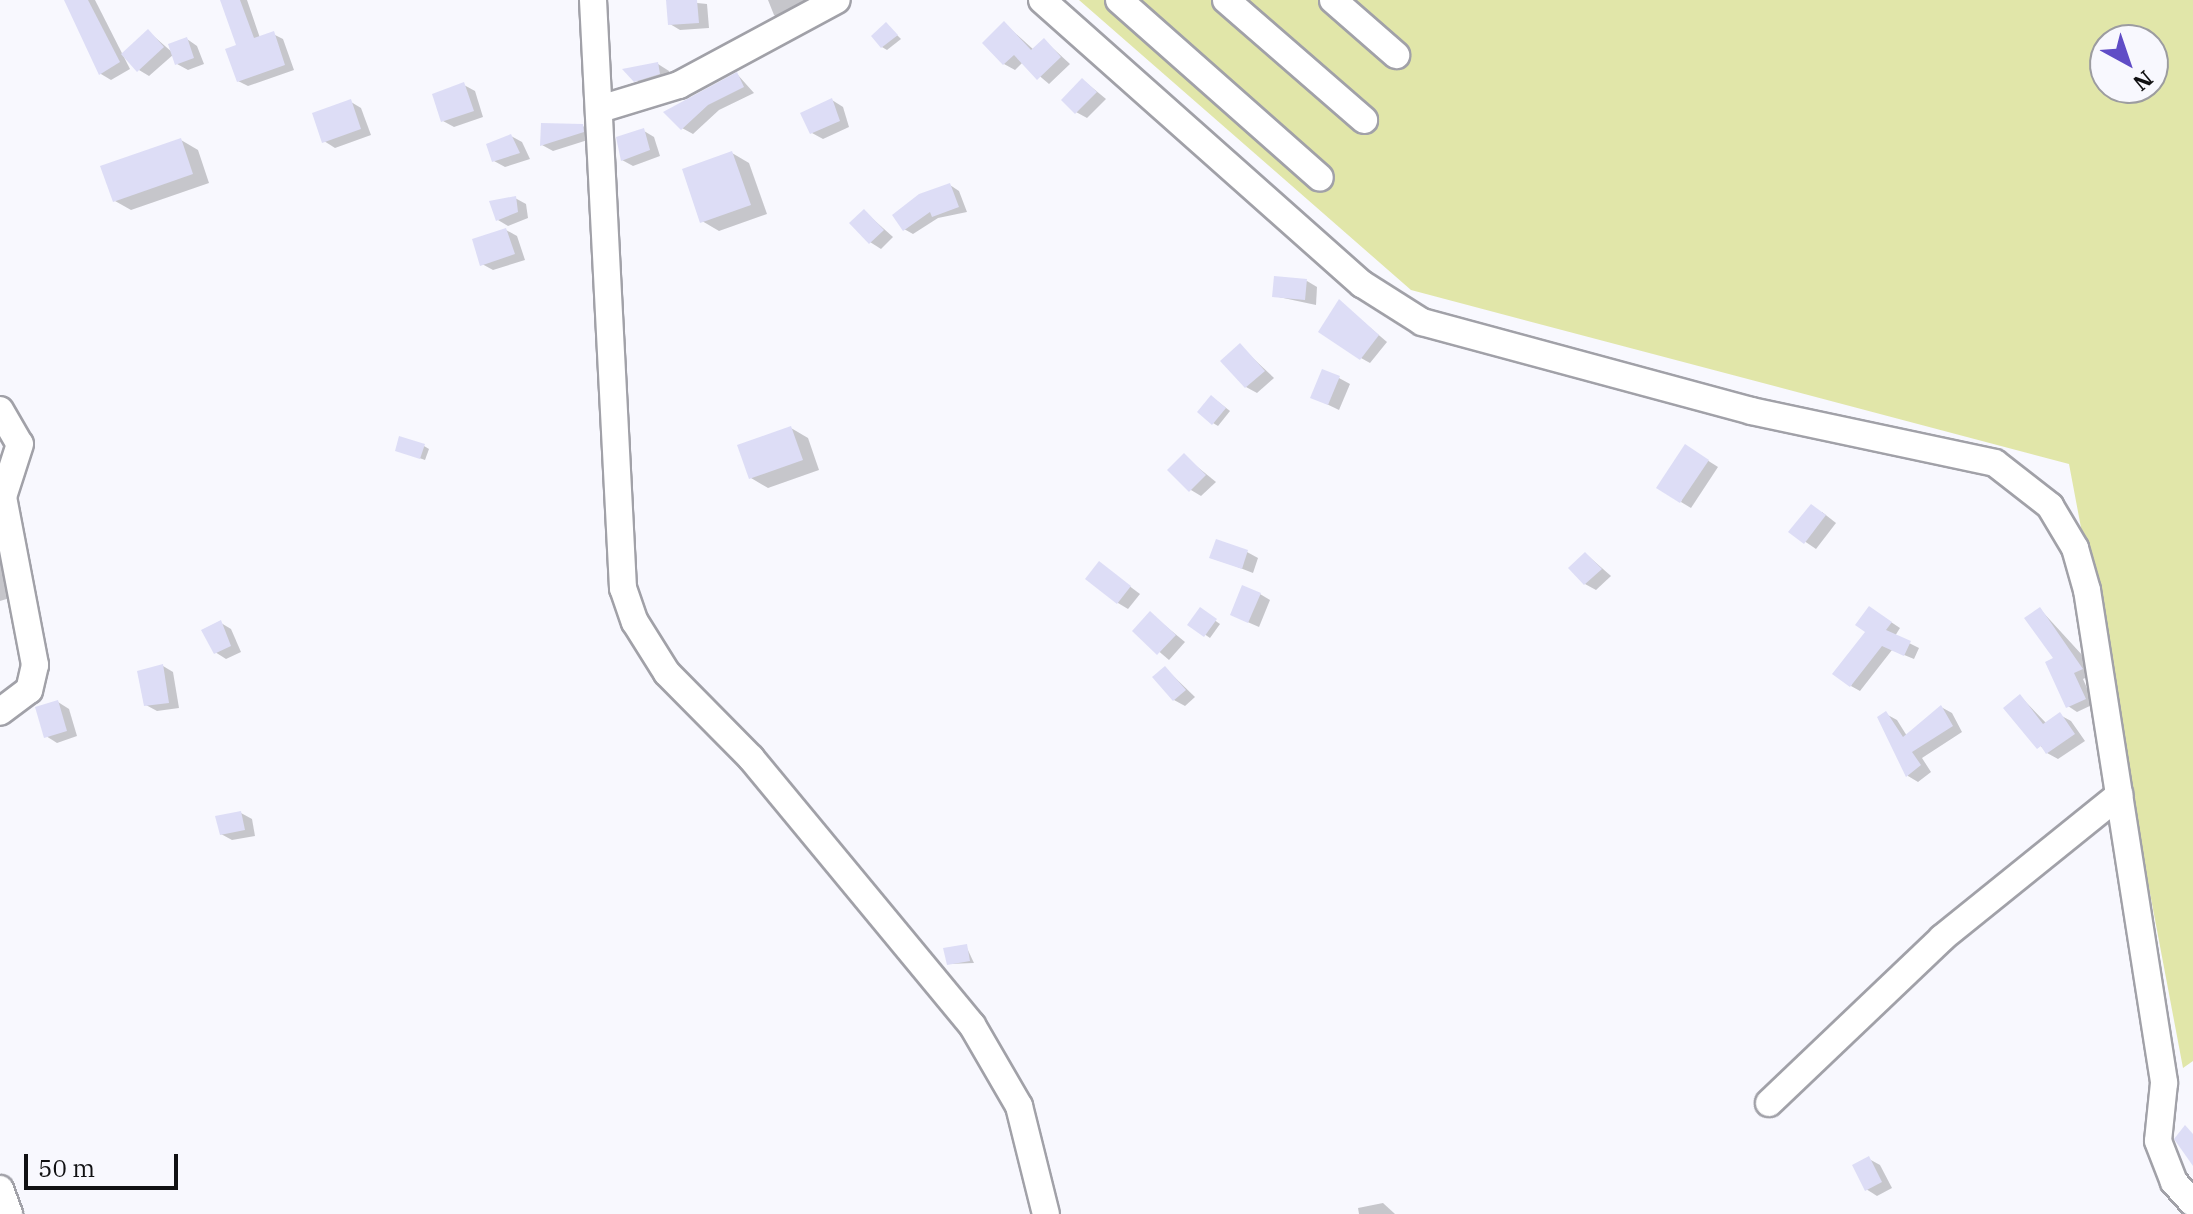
<!DOCTYPE html>
<html>
<head>
<meta charset="utf-8">
<style>
	body { margin:0 }
	#map { position:relative; width:2193px; height:1214px; overflow:hidden; background:#f8f8fe; font-family:"IBM Plex Serif",serif }
	div>[style] { position:absolute }
	.green>* { inset:0; background:#e1e6a9 }
	.shadow>* { inset:0; background:#0003 }
	.building>* { inset:0; background:#ddddf6 }
	.roads { filter:drop-shadow(2px 0 #a1a1a8) drop-shadow(-2px 0 #a1a1a8) drop-shadow(0 2px #a1a1a8) drop-shadow(0 -2px #a1a1a8) }
	.minor>* { height:26px; margin:-13px; padding:0 13px; transform-origin:13px; border-radius:13px; background:#fff }
	span { translate:-50% -50%; white-space:nowrap; text-align:center; line-height:1.15; -webkit-text-stroke:6px #f8f8fe; paint-order:stroke }
	.north { position:absolute; left:2089px; top:24px; width:80px; height:80px; box-sizing:border-box; background:#f8f8fe; border:2px solid #9c9ca0; border-radius:50%; rotate:140deg; font-size:22px; font-weight:700; line-height:32px; text-align:center; color:#111113 }
	.north::after { content:''; display:block; margin:auto; width:28px; height:36px; background:#604dc6; clip-path:polygon(50% 0,100% 100%,50% 72%,0 100%) }
	.scale { position:absolute; left:24px; top:1154px; width:154px; height:36px; box-sizing:border-box; border:4px solid #111113; border-top:0; padding-left:10px; font-size:24px; line-height:28px; white-space:nowrap; color:#111113; -webkit-text-stroke:6px #f8f8fe; paint-order:stroke }
</style>
</head>
<body>
<div id="map">
	<div class="green">
		<div style="clip-path:polygon(evenodd,1079px 0,2193px 0,2193px 1061px,2183px 1068px,2069px 464px,1411px 290px,1079px 0,2105px 40px,2153px 40px,2153px 88px,2105px 88px,2105px 40px)"></div>
	</div>
	<div class="shadow">
		<div style="clip-path:polygon(66px 0,95px 0,130px 69px,111px 80px,101px 74px)"></div>
		<div style="clip-path:polygon(223px 0,247px 0,260px 38px,273px 34px,283px 39px,294px 70px,248px 86px,238px 81px,239px 46px)"></div>
		<div style="clip-path:polygon(668px 0,707px 4px,709px 28px,680px 30px,670px 24px)"></div>
		<div style="clip-path:polygon(768px 0,818px 0,784px 22px,774px 15px)"></div>
		<div style="clip-path:polygon(886px 24px,901px 39px,887px 50px,882px 47px)"></div>
		<div style="clip-path:polygon(1005px 24px,1034px 50px,1044px 40px,1070px 64px,1049px 84px,1023px 62px,1015px 70px,1004px 64px)"></div>
		<div style="clip-path:polygon(149px 32px,173px 53px,187px 39px,197px 46px,204px 64px,188px 70px,177px 64px,174px 54px,149px 76px,139px 70px)"></div>
		<div style="clip-path:polygon(658px 64px,669px 71px,670px 80px,647px 87px,636px 80px)"></div>
		<div style="clip-path:polygon(737px 74px,754px 93px,719px 110px,693px 134px,682px 128px)"></div>
		<div style="clip-path:polygon(1083px 80px,1106px 99px,1087px 118px,1076px 112px)"></div>
		<div style="clip-path:polygon(464px 85px,475px 91px,483px 117px,454px 127px,443px 121px)"></div>
		<div style="clip-path:polygon(832px 100px,843px 107px,849px 127px,823px 139px,812px 133px)"></div>
		<div style="clip-path:polygon(351px 102px,361px 108px,371px 135px,335px 148px,324px 141px)"></div>
		<div style="clip-path:polygon(583px 126px,594px 138px,553px 151px,542px 145px)"></div>
		<div style="clip-path:polygon(644px 131px,654px 137px,660px 156px,633px 166px,622px 160px)"></div>
		<div style="clip-path:polygon(511px 136px,522px 142px,530px 159px,505px 167px,494px 161px)"></div>
		<div style="clip-path:polygon(181px 140px,198px 150px,209px 183px,131px 210px,115px 201px)"></div>
		<div style="clip-path:polygon(732px 153px,749px 163px,767px 214px,719px 231px,702px 221px)"></div>
		<div style="clip-path:polygon(950px 185px,959px 191px,967px 212px,938px 218px,913px 234px,904px 229px)"></div>
		<div style="clip-path:polygon(515px 198px,526px 204px,528px 218px,508px 226px,498px 220px)"></div>
		<div style="clip-path:polygon(864px 211px,893px 237px,881px 249px,870px 242px)"></div>
		<div style="clip-path:polygon(506px 230px,517px 236px,525px 260px,493px 270px,482px 264px)"></div>
		<div style="clip-path:polygon(1307px 281px,1317px 287px,1316px 305px,1274px 296px)"></div>
		<div style="clip-path:polygon(1340px 302px,1387px 342px,1370px 363px,1361px 358px)"></div>
		<div style="clip-path:polygon(1240px 346px,1274px 378px,1257px 393px,1246px 387px)"></div>
		<div style="clip-path:polygon(1339px 378px,1350px 384px,1339px 410px,1312px 397px)"></div>
		<div style="clip-path:polygon(1216px 400px,1230px 411px,1218px 426px,1213px 423px)"></div>
		<div style="clip-path:polygon(791px 428px,808px 438px,819px 470px,768px 488px,751px 478px)"></div>
		<div style="clip-path:polygon(424px 446px,429px 449px,425px 460px,397px 450px)"></div>
		<div style="clip-path:polygon(1696px 453px,1718px 467px,1691px 508px,1681px 502px)"></div>
		<div style="clip-path:polygon(1184px 456px,1216px 482px,1201px 496px,1191px 490px)"></div>
		<div style="clip-path:polygon(1822px 512px,1836px 523px,1816px 549px,1791px 532px)"></div>
		<div style="clip-path:polygon(0 516px,20px 595px,0 601px)"></div>
		<div style="clip-path:polygon(1247px 552px,1258px 558px,1253px 573px,1212px 557px)"></div>
		<div style="clip-path:polygon(1586px 554px,1611px 576px,1596px 590px,1585px 584px)"></div>
		<div style="clip-path:polygon(1100px 564px,1140px 594px,1128px 609px,1118px 603px)"></div>
		<div style="clip-path:polygon(1260px 594px,1270px 600px,1259px 627px,1243px 620px)"></div>
		<div style="clip-path:polygon(2040px 609px,2083px 656px,2092px 675px,2083px 679px,2094px 704px,2077px 712px,2068px 706px)"></div>
		<div style="clip-path:polygon(1200px 610px,1220px 624px,1210px 638px,1190px 624px)"></div>
		<div style="clip-path:polygon(1151px 614px,1185px 642px,1169px 660px,1135px 631px)"></div>
		<div style="clip-path:polygon(1879px 614px,1900px 628px,1895px 636px,1919px 648px,1914px 659px,1892px 650px,1860px 691px,1851px 686px)"></div>
		<div style="clip-path:polygon(221px 623px,231px 629px,241px 652px,226px 659px,215px 652px)"></div>
		<div style="clip-path:polygon(163px 666px,173px 672px,179px 708px,157px 711px,146px 705px)"></div>
		<div style="clip-path:polygon(1165px 668px,1195px 697px,1185px 706px,1174px 700px)"></div>
		<div style="clip-path:polygon(2021px 697px,2047px 724px,2060px 715px,2071px 721px,2085px 741px,2058px 759px,2047px 753px,2006px 708px)"></div>
		<div style="clip-path:polygon(58px 702px,69px 709px,77px 736px,57px 743px,46px 736px)"></div>
		<div style="clip-path:polygon(1941px 707px,1952px 713px,1962px 732px,1922px 758px,1931px 772px,1918px 782px,1908px 776px,1879px 717px,1886px 714px,1897px 720px,1907px 736px)"></div>
		<div style="clip-path:polygon(241px 813px,252px 819px,255px 836px,232px 840px,221px 834px)"></div>
		<div style="clip-path:polygon(966px 946px,974px 963px,948px 964px)"></div>
		<div style="clip-path:polygon(1869px 1159px,1880px 1165px,1892px 1188px,1877px 1196px,1866px 1189px)"></div>
		<div style="clip-path:polygon(1383px 1203px,1395px 1214px,1359px 1214px,1358px 1208px)"></div>
	</div>
	<div class="building">
		<div style="clip-path:polygon(64px 0,88px 0,120px 62px,99px 75px)"></div>
		<div style="clip-path:polygon(220px 0,240px 0,254px 38px,274px 31px,285px 65px,237px 82px,225px 49px,236px 45px)"></div>
		<div style="clip-path:polygon(666px 0,697px 0,699px 23px,668px 25px)"></div>
		<div style="clip-path:polygon(1004px 21px,1031px 50px,1044px 38px,1061px 57px,1037px 80px,1014px 55px,1003px 65px,982px 43px)"></div>
		<div style="clip-path:polygon(886px 22px,898px 35px,881px 48px,871px 36px)"></div>
		<div style="clip-path:polygon(148px 29px,164px 47px,137px 72px,121px 54px)"></div>
		<div style="clip-path:polygon(187px 37px,194px 58px,175px 65px,168px 44px)"></div>
		<div style="clip-path:polygon(658px 62px,660px 74px,634px 82px,622px 69px)"></div>
		<div style="clip-path:polygon(737px 72px,744px 87px,708px 105px,681px 130px,663px 112px)"></div>
		<div style="clip-path:polygon(1082px 78px,1097px 92px,1075px 114px,1061px 100px)"></div>
		<div style="clip-path:polygon(464px 82px,474px 111px,441px 122px,432px 94px)"></div>
		<div style="clip-path:polygon(832px 98px,840px 121px,810px 134px,800px 113px)"></div>
		<div style="clip-path:polygon(351px 99px,361px 129px,322px 143px,312px 113px)"></div>
		<div style="clip-path:polygon(541px 123px,583px 124px,584px 132px,540px 146px)"></div>
		<div style="clip-path:polygon(644px 128px,650px 150px,621px 161px,616px 137px)"></div>
		<div style="clip-path:polygon(511px 134px,520px 153px,492px 162px,486px 144px)"></div>
		<div style="clip-path:polygon(181px 138px,193px 174px,113px 202px,100px 166px)"></div>
		<div style="clip-path:polygon(732px 151px,751px 205px,700px 223px,682px 169px)"></div>
		<div style="clip-path:polygon(950px 183px,959px 207px,932px 217px,930px 212px,903px 231px,892px 215px,919px 194px)"></div>
		<div style="clip-path:polygon(516px 196px,518px 212px,496px 221px,489px 201px)"></div>
		<div style="clip-path:polygon(864px 209px,884px 230px,869px 244px,849px 223px)"></div>
		<div style="clip-path:polygon(506px 228px,515px 254px,480px 266px,472px 239px)"></div>
		<div style="clip-path:polygon(1274px 276px,1307px 279px,1305px 300px,1272px 297px)"></div>
		<div style="clip-path:polygon(1339px 299px,1379px 335px,1360px 360px,1318px 332px)"></div>
		<div style="clip-path:polygon(1240px 343px,1265px 371px,1245px 388px,1220px 361px)"></div>
		<div style="clip-path:polygon(1322px 369px,1340px 376px,1328px 405px,1310px 398px)"></div>
		<div style="clip-path:polygon(1211px 395px,1226px 408px,1212px 425px,1197px 412px)"></div>
		<div style="clip-path:polygon(791px 426px,803px 460px,749px 479px,737px 445px)"></div>
		<div style="clip-path:polygon(399px 436px,425px 444px,420px 459px,395px 451px)"></div>
		<div style="clip-path:polygon(1685px 444px,1709px 460px,1680px 503px,1656px 488px)"></div>
		<div style="clip-path:polygon(1184px 453px,1206px 475px,1189px 492px,1167px 470px)"></div>
		<div style="clip-path:polygon(1811px 504px,1826px 515px,1804px 544px,1788px 532px)"></div>
		<div style="clip-path:polygon(1216px 539px,1248px 550px,1242px 569px,1209px 558px)"></div>
		<div style="clip-path:polygon(1585px 552px,1602px 569px,1584px 585px,1568px 568px)"></div>
		<div style="clip-path:polygon(1099px 561px,1131px 586px,1117px 604px,1085px 579px)"></div>
		<div style="clip-path:polygon(1242px 585px,1261px 593px,1248px 623px,1230px 615px)"></div>
		<div style="clip-path:polygon(1869px 606px,1892px 622px,1886px 630px,1911px 641px,1904px 656px,1882px 646px,1850px 687px,1832px 674px,1865px 632px,1855px 625px)"></div>
		<div style="clip-path:polygon(1200px 607px,1217px 619px,1204px 637px,1187px 625px)"></div>
		<div style="clip-path:polygon(2040px 607px,2083px 669px,2074px 673px,2086px 699px,2066px 708px,2045px 662px,2053px 658px,2024px 618px)"></div>
		<div style="clip-path:polygon(1150px 611px,1176px 635px,1157px 655px,1132px 631px)"></div>
		<div style="clip-path:polygon(221px 620px,231px 646px,214px 654px,201px 630px)"></div>
		<div style="clip-path:polygon(163px 664px,169px 703px,144px 706px,137px 671px)"></div>
		<div style="clip-path:polygon(1165px 666px,1186px 690px,1173px 701px,1152px 677px)"></div>
		<div style="clip-path:polygon(2020px 694px,2043px 724px,2060px 712px,2075px 734px,2046px 754px,2041px 746px,2037px 749px,2003px 708px)"></div>
		<div style="clip-path:polygon(58px 700px,67px 731px,44px 738px,35px 707px)"></div>
		<div style="clip-path:polygon(1941px 705px,1953px 726px,1912px 752px,1921px 765px,1906px 777px,1877px 717px,1886px 711px,1903px 737px)"></div>
		<div style="clip-path:polygon(241px 811px,245px 830px,220px 835px,215px 816px)"></div>
		<div style="clip-path:polygon(967px 944px,970px 961px,947px 965px,943px 948px)"></div>
		<div style="clip-path:polygon(2185px 1125px,2193px 1134px,2193px 1166px,2174px 1139px)"></div>
		<div style="clip-path:polygon(1869px 1156px,1882px 1182px,1865px 1191px,1852px 1165px)"></div>
	</div>
	<div class="roads">
		<div class="minor">
			<div style="left:593px;top:0;width:589px;rotate:87.08deg"></div>
			<div style="left:623px;top:588px;width:36px;rotate:71deg"></div>
			<div style="left:635px;top:622px;width:60px;rotate:57.9deg"></div>
			<div style="left:667px;top:673px;width:120px;rotate:45.3deg"></div>
			<div style="left:751px;top:758px;width:347px;rotate:50.4deg"></div>
			<div style="left:972px;top:1025px;width:94px;rotate:59.9deg"></div>
			<div style="left:1019px;top:1106px;width:111px;rotate:76deg"></div>
			<div style="left:1042px;top:0;width:428px;rotate:41.6deg"></div>
			<div style="left:1362px;top:284px;width:71px;rotate:32.3deg"></div>
			<div style="left:1422px;top:322px;width:341px;rotate:15.1deg"></div>
			<div style="left:1751px;top:411px;width:249px;rotate:12deg"></div>
			<div style="left:1995px;top:463px;width:70px;rotate:38deg"></div>
			<div style="left:2050px;top:506px;width:49px;rotate:59.2deg"></div>
			<div style="left:2075px;top:548px;width:44px;rotate:74.1deg"></div>
			<div style="left:2087px;top:590px;width:499px;rotate:81.1deg"></div>
			<div style="left:2164px;top:1083px;width:58px;rotate:95.9deg"></div>
			<div style="left:2158px;top:1141px;width:44px;rotate:68.7deg"></div>
			<div style="left:2174px;top:1182px;width:28px;rotate:48deg"></div>
			<div style="left:1119px;top:0;width:268px;rotate:41.5deg"></div>
			<div style="left:1226px;top:0;width:183px;rotate:41deg"></div>
			<div style="left:1333px;top:0;width:84px;rotate:41.1deg"></div>
			<div style="left:600px;top:109px;width:83px;rotate:-16.9deg"></div>
			<div style="left:679px;top:85px;width:179px;rotate:-28.3deg"></div>
			<div style="left:0;top:410px;width:39px;rotate:60deg"></div>
			<div style="left:20px;top:444px;width:56px;rotate:107.8deg"></div>
			<div style="left:3px;top:497px;width:171px;rotate:79.2deg"></div>
			<div style="left:35px;top:665px;width:26px;rotate:103deg"></div>
			<div style="left:29px;top:690px;width:36px;rotate:143deg"></div>
			<div style="left:1769px;top:1103px;width:239px;rotate:-43.6deg"></div>
			<div style="left:1942px;top:938px;width:228px;rotate:-38.9deg"></div>
			<div style="left:0;top:1189px;width:27px;rotate:70deg"></div>
		</div>
	</div>
	<div class="north">N</div>
	<div class="scale">50 m</div>
</div>
</body>
</html>
